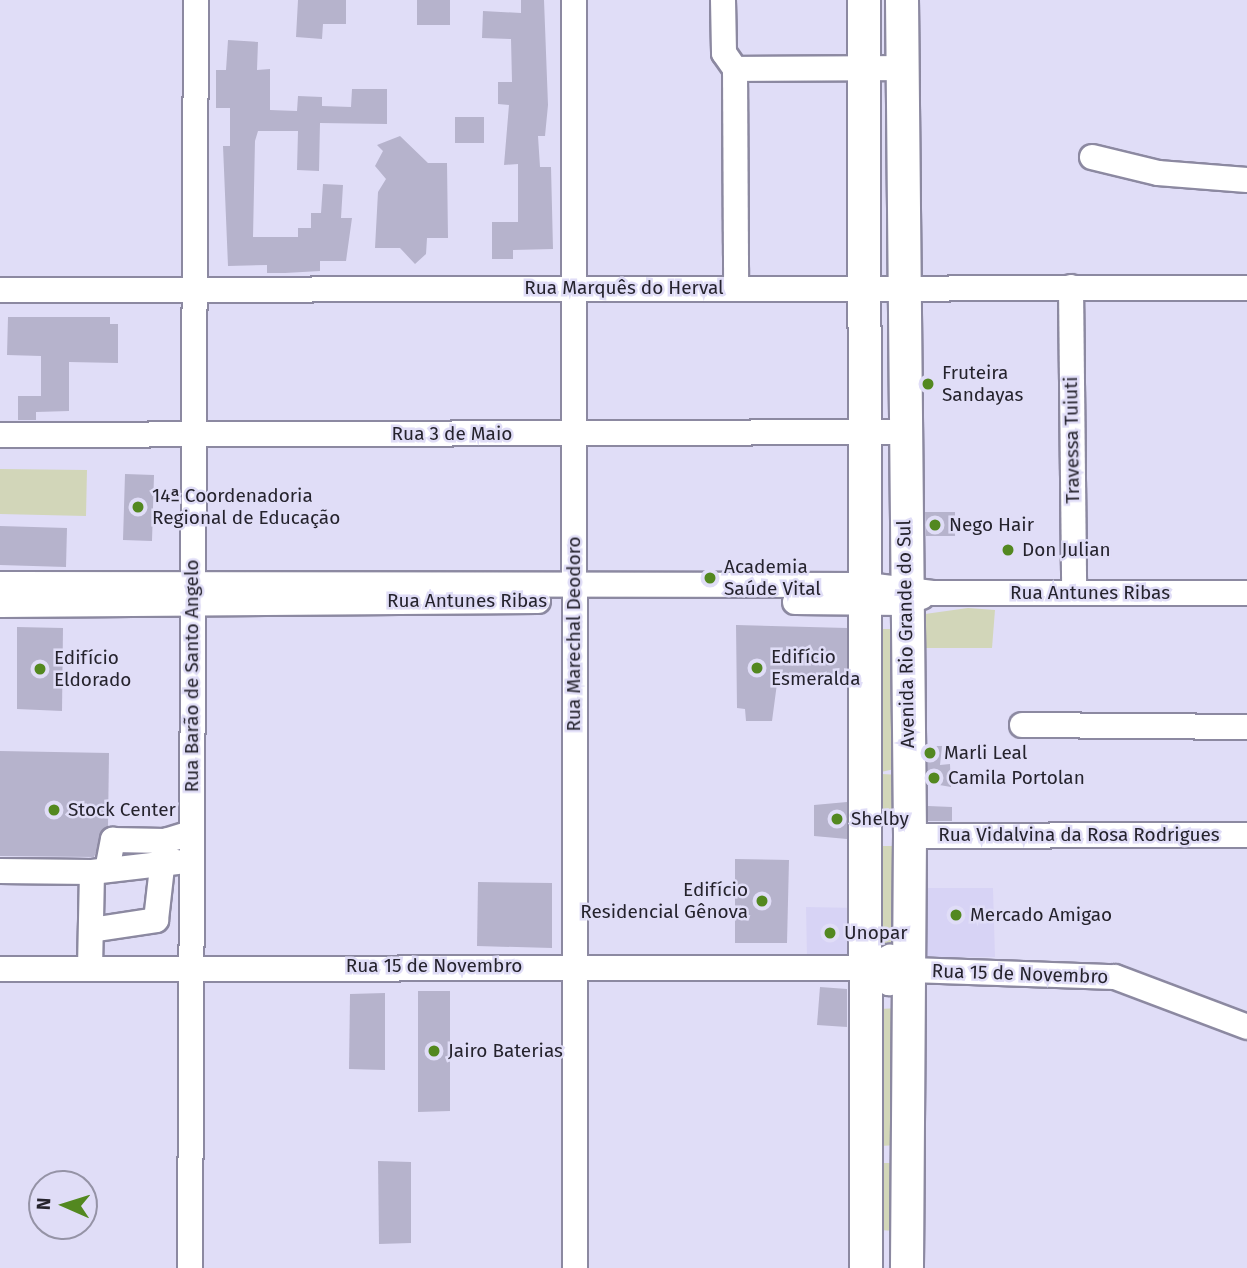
<!DOCTYPE html>
<html>
<head>
<meta charset="utf-8">
<style>
	body { margin:0 }
	#map { position:relative; width:1247px; height:1268px; overflow:hidden; background:#e0ddf7; font-family:"Fira Sans",sans-serif }
	div>[style] { position:absolute }
	.built>* { inset:0; background:#d7d3f5 }
	.green>* { inset:0; background:#d2d6b9 }
	.building>* { inset:0; background:#b6b3cc }
	.roads { filter:drop-shadow(2px 0 #8c89a1) drop-shadow(-2px 0 #8c89a1) drop-shadow(0 2px #8c89a1) drop-shadow(0 -2px #8c89a1) }
	.minor>* { height:24px; margin:-12px; padding:0 12px; transform-origin:12px; border-radius:12px; background:#fff }
	.major>* { height:32px; margin:-16px; padding:0 16px; transform-origin:16px; border-radius:16px; background:#fff }
	.dots>* { width:19px; height:19px; translate:-50% -50%; box-sizing:border-box; border:4px solid #e0ddf7; border-radius:50% }
	span { translate:-50% -50%; white-space:nowrap; text-align:center; line-height:1.15; -webkit-text-stroke:5px #e0ddf7; paint-order:stroke }
	.street-label { font-size:19px; color:#25232d }
	.poi-label { font-size:19px; color:#25232d }
	.left { translate:0 -50%; text-align:left }
	.right { translate:-100% -50%; text-align:right }
	.north { position:absolute; left:28px; top:1170px; width:70px; height:70px; box-sizing:border-box; background:#e0ddf7; border:2px solid #9593a6; border-radius:50%; rotate:273deg; font-size:19px; font-weight:700; line-height:28px; text-align:center; color:#25232d }
	.north::after { content:''; display:block; margin:auto; width:24px; height:32px; background:#538820; clip-path:polygon(50% 0,100% 100%,50% 72%,0 100%) }
</style>
</head>
<body>
<div id="map">
	<div class="built">
		<div style="clip-path:polygon(920px 888px,993px 888px,995px 957px,920px 958px)"></div>
		<div style="clip-path:polygon(806px 907px,857px 908px,856px 958px,807px 958px)"></div>
	</div>
	<div class="green">
		<div style="clip-path:polygon(0 469px,87px 470px,86px 516px,0 514px)"></div>
		<div style="clip-path:polygon(968px 608px,995px 610px,992px 648px,924px 648px,925px 614px)"></div>
		<div style="clip-path:polygon(880px 629px,897px 629px,899px 768px,881px 772px)"></div>
		<div style="clip-path:polygon(882px 774px,900px 775px,899px 828px,881px 826px)"></div>
		<div style="clip-path:polygon(882px 846px,897px 846px,900px 949px,881px 950px)"></div>
		<div style="clip-path:polygon(898px 1008px,898px 1145px,880px 1146px,880px 1009px)"></div>
		<div style="clip-path:polygon(880px 1163px,899px 1163px,895px 1231px,880px 1230px)"></div>
	</div>
	<div class="building">
		<div style="clip-path:polygon(298px 0,346px 0,346px 24px,323px 24px,322px 39px,296px 37px)"></div>
		<div style="clip-path:polygon(417px 0,450px 0,450px 25px,417px 25px)"></div>
		<div style="clip-path:polygon(521px 0,544px 0,548px 105px,545px 136px,538px 136px,540px 167px,551px 167px,553px 249px,513px 250px,513px 259px,492px 259px,492px 222px,518px 222px,518px 164px,504px 165px,509px 105px,498px 104px,498px 82px,512px 82px,511px 39px,482px 38px,483px 11px,521px 13px)"></div>
		<div style="clip-path:polygon(228px 40px,258px 42px,257px 70px,270px 69px,270px 110px,297px 111px,298px 96px,322px 97px,322px 106px,351px 107px,352px 89px,387px 89px,387px 124px,320px 123px,319px 171px,297px 170px,298px 131px,258px 131px,255px 141px,253px 237px,298px 237px,298px 228px,311px 228px,311px 213px,321px 213px,323px 184px,343px 185px,341px 218px,352px 218px,346px 261px,320px 261px,320px 271px,285px 273px,267px 273px,267px 265px,228px 266px,223px 146px,230px 146px,230px 108px,216px 108px,216px 70px,226px 70px)"></div>
		<div style="clip-path:polygon(455px 117px,484px 117px,484px 143px,455px 143px)"></div>
		<div style="clip-path:polygon(400px 136px,428px 163px,447px 163px,448px 238px,427px 238px,426px 254px,415px 264px,400px 248px,375px 248px,378px 192px,386px 179px,375px 166px,383px 151px,377px 145px)"></div>
		<div style="clip-path:polygon(8px 317px,110px 317px,110px 324px,118px 324px,118px 363px,69px 362px,69px 411px,36px 412px,36px 420px,18px 420px,18px 396px,41px 396px,41px 356px,7px 355px)"></div>
		<div style="clip-path:polygon(125px 474px,154px 475px,152px 541px,123px 540px)"></div>
		<div style="clip-path:polygon(925px 512px,955px 512px,955px 536px,926px 536px)"></div>
		<div style="clip-path:polygon(0 526px,67px 528px,66px 567px,0 565px)"></div>
		<div style="clip-path:polygon(736px 625px,847px 628px,847px 677px,778px 676px,772px 721px,746px 721px,745px 709px,737px 708px)"></div>
		<div style="clip-path:polygon(17px 627px,63px 628px,62px 711px,17px 709px)"></div>
		<div style="clip-path:polygon(928px 746px,942px 746px,940px 765px,950px 764px,951px 787px,928px 783px)"></div>
		<div style="clip-path:polygon(0 751px,109px 753px,108px 826px,94px 857px,0 856px)"></div>
		<div style="clip-path:polygon(847px 802px,847px 839px,814px 836px,814px 805px)"></div>
		<div style="clip-path:polygon(928px 806px,952px 807px,952px 821px,928px 821px)"></div>
		<div style="clip-path:polygon(735px 859px,789px 860px,787px 943px,735px 943px)"></div>
		<div style="clip-path:polygon(478px 882px,552px 883px,552px 948px,477px 946px)"></div>
		<div style="clip-path:polygon(820px 987px,847px 989px,847px 1027px,817px 1025px)"></div>
		<div style="clip-path:polygon(418px 991px,450px 991px,450px 1111px,418px 1112px)"></div>
		<div style="clip-path:polygon(385px 993px,385px 1070px,349px 1069px,350px 994px)"></div>
		<div style="clip-path:polygon(378px 1161px,411px 1162px,411px 1243px,379px 1244px)"></div>
	</div>
	<div class="roads">
		<div class="minor">
			<div style="left:574px;top:0;width:1268px;rotate:89.95deg"></div>
			<div style="left:723px;top:0;width:53px;rotate:88.9deg"></div>
			<div style="left:724px;top:53px;width:19px;rotate:55deg"></div>
			<div style="left:735px;top:69px;width:167px;rotate:-0.3deg"></div>
			<div style="left:735px;top:69px;width:218px;rotate:89.7deg"></div>
			<div style="left:1092px;top:157px;width:68px;rotate:13.6deg"></div>
			<div style="left:1158px;top:173px;width:89px;rotate:4.5deg"></div>
			<div style="left:1071px;top:287px;width:306px;rotate:89.4deg"></div>
			<div style="left:0;top:290px;width:1247px;rotate:-0.09deg"></div>
			<div style="left:0;top:435px;width:903px;rotate:-0.19deg"></div>
			<div style="left:0;top:584px;width:867px;rotate:0.07deg"></div>
			<div style="left:867px;top:585px;width:66px;rotate:6.9deg"></div>
			<div style="left:933px;top:593px;width:314px"></div>
			<div style="left:795px;top:602px;width:111px;rotate:0.5deg"></div>
			<div style="left:906px;top:603px;width:17px;rotate:-21deg"></div>
			<div style="left:0;top:605px;width:538px;rotate:-0.43deg"></div>
			<div style="left:1022px;top:725px;width:225px;rotate:0.5deg"></div>
			<div style="left:910px;top:836px;width:337px;rotate:-0.2deg"></div>
			<div style="left:107px;top:870px;width:31px;rotate:-79deg"></div>
			<div style="left:113px;top:840px;width:52px;rotate:1.1deg"></div>
			<div style="left:0;top:871px;width:92px;rotate:0.6deg"></div>
			<div style="left:92px;top:872px;width:97px;rotate:91.2deg"></div>
			<div style="left:92px;top:872px;width:86px;rotate:-6.7deg"></div>
			<div style="left:91px;top:930px;width:66px;rotate:-8.7deg"></div>
			<div style="left:156px;top:920px;width:80px;rotate:-83.5deg"></div>
			<div style="left:165px;top:841px;width:28px;rotate:-17deg"></div>
			<div style="left:868px;top:968px;width:26px;rotate:36deg"></div>
			<div style="left:889px;top:983px;width:26px;rotate:-31deg"></div>
			<div style="left:0;top:969px;width:868px;rotate:-0.07deg"></div>
			<div style="left:868px;top:968px;width:25px;rotate:-27deg"></div>
			<div style="left:890px;top:957px;width:25px;rotate:32deg"></div>
			<div style="left:911px;top:970px;width:204px;rotate:2deg"></div>
			<div style="left:1115px;top:977px;width:141px;rotate:20.7deg"></div>
			<div style="left:190px;top:1268px;width:1268px;rotate:-89.73deg"></div>
		</div>
		<div class="major">
			<div style="left:864px;top:0;width:1268px;rotate:89.91deg"></div>
			<div style="left:902px;top:0;width:836px;rotate:89.45deg"></div>
			<div style="left:910px;top:836px;width:432px;rotate:90.4deg"></div>
		</div>
	</div>
	<div class="dots">
		<div style="left:928px;top:384px;background:#538820"></div>
		<div style="left:138px;top:507px;background:#538820"></div>
		<div style="left:935px;top:525px;background:#538820"></div>
		<div style="left:1008px;top:550px;background:#538820"></div>
		<div style="left:710px;top:578px;background:#538820"></div>
		<div style="left:757px;top:668px;background:#538820"></div>
		<div style="left:40px;top:669px;background:#538820"></div>
		<div style="left:930px;top:753px;background:#538820"></div>
		<div style="left:934px;top:778px;background:#538820"></div>
		<div style="left:54px;top:810px;background:#538820"></div>
		<div style="left:837px;top:819px;background:#538820"></div>
		<div style="left:762px;top:901px;background:#538820"></div>
		<div style="left:956px;top:915px;background:#538820"></div>
		<div style="left:830px;top:933px;background:#538820"></div>
		<div style="left:434px;top:1051px;background:#538820"></div>
	</div>
	<div class="street-label">
		<span style="left:624px;top:288px">Rua Marquês do Herval</span>
		<span style="left:452px;top:434px">Rua 3 de Maio</span>
		<span style="left:1072px;top:440px;rotate:-91deg">Travessa Tuiuti</span>
		<span style="left:1090px;top:593px">Rua Antunes Ribas</span>
		<span style="left:467px;top:601px">Rua Antunes Ribas</span>
		<span style="left:574px;top:634px;rotate:-90deg">Rua Marechal Deodoro</span>
		<span style="left:906px;top:634px;rotate:-91deg">Avenida Rio Grande do Sul</span>
		<span style="left:192px;top:676px;rotate:-90deg">Rua Barão de Santo Angelo</span>
		<span style="left:1079px;top:835px">Rua Vidalvina da Rosa Rodrigues</span>
		<span style="left:434px;top:966px">Rua 15 de Novembro</span>
		<span style="left:1020px;top:974px;rotate:2deg">Rua 15 de Novembro</span>
	</div>
	<div class="poi-label">
		<span class="left" style="left:942px;top:384px">Fruteira<br>Sandayas</span>
		<span class="left" style="left:152px;top:507px">14ª Coordenadoria<br>Regional de Educação</span>
		<span class="left" style="left:949px;top:525px">Nego Hair</span>
		<span class="left" style="left:1022px;top:550px">Don Julian</span>
		<span class="left" style="left:724px;top:578px">Academia<br>Saúde Vital</span>
		<span class="left" style="left:771px;top:668px">Edifício<br>Esmeralda</span>
		<span class="left" style="left:54px;top:669px">Edifício<br>Eldorado</span>
		<span class="left" style="left:944px;top:753px">Marli Leal</span>
		<span class="left" style="left:948px;top:778px">Camila Portolan</span>
		<span class="left" style="left:68px;top:810px">Stock Center</span>
		<span class="left" style="left:851px;top:819px">Shelby</span>
		<span class="right" style="left:748px;top:901px">Edifício<br>Residencial Gênova</span>
		<span class="left" style="left:970px;top:915px">Mercado Amigao</span>
		<span class="left" style="left:844px;top:933px">Unopar</span>
		<span class="left" style="left:448px;top:1051px">Jairo Baterias</span>
	</div>
	<div class="north">N</div>
</div>
</body>
</html>
